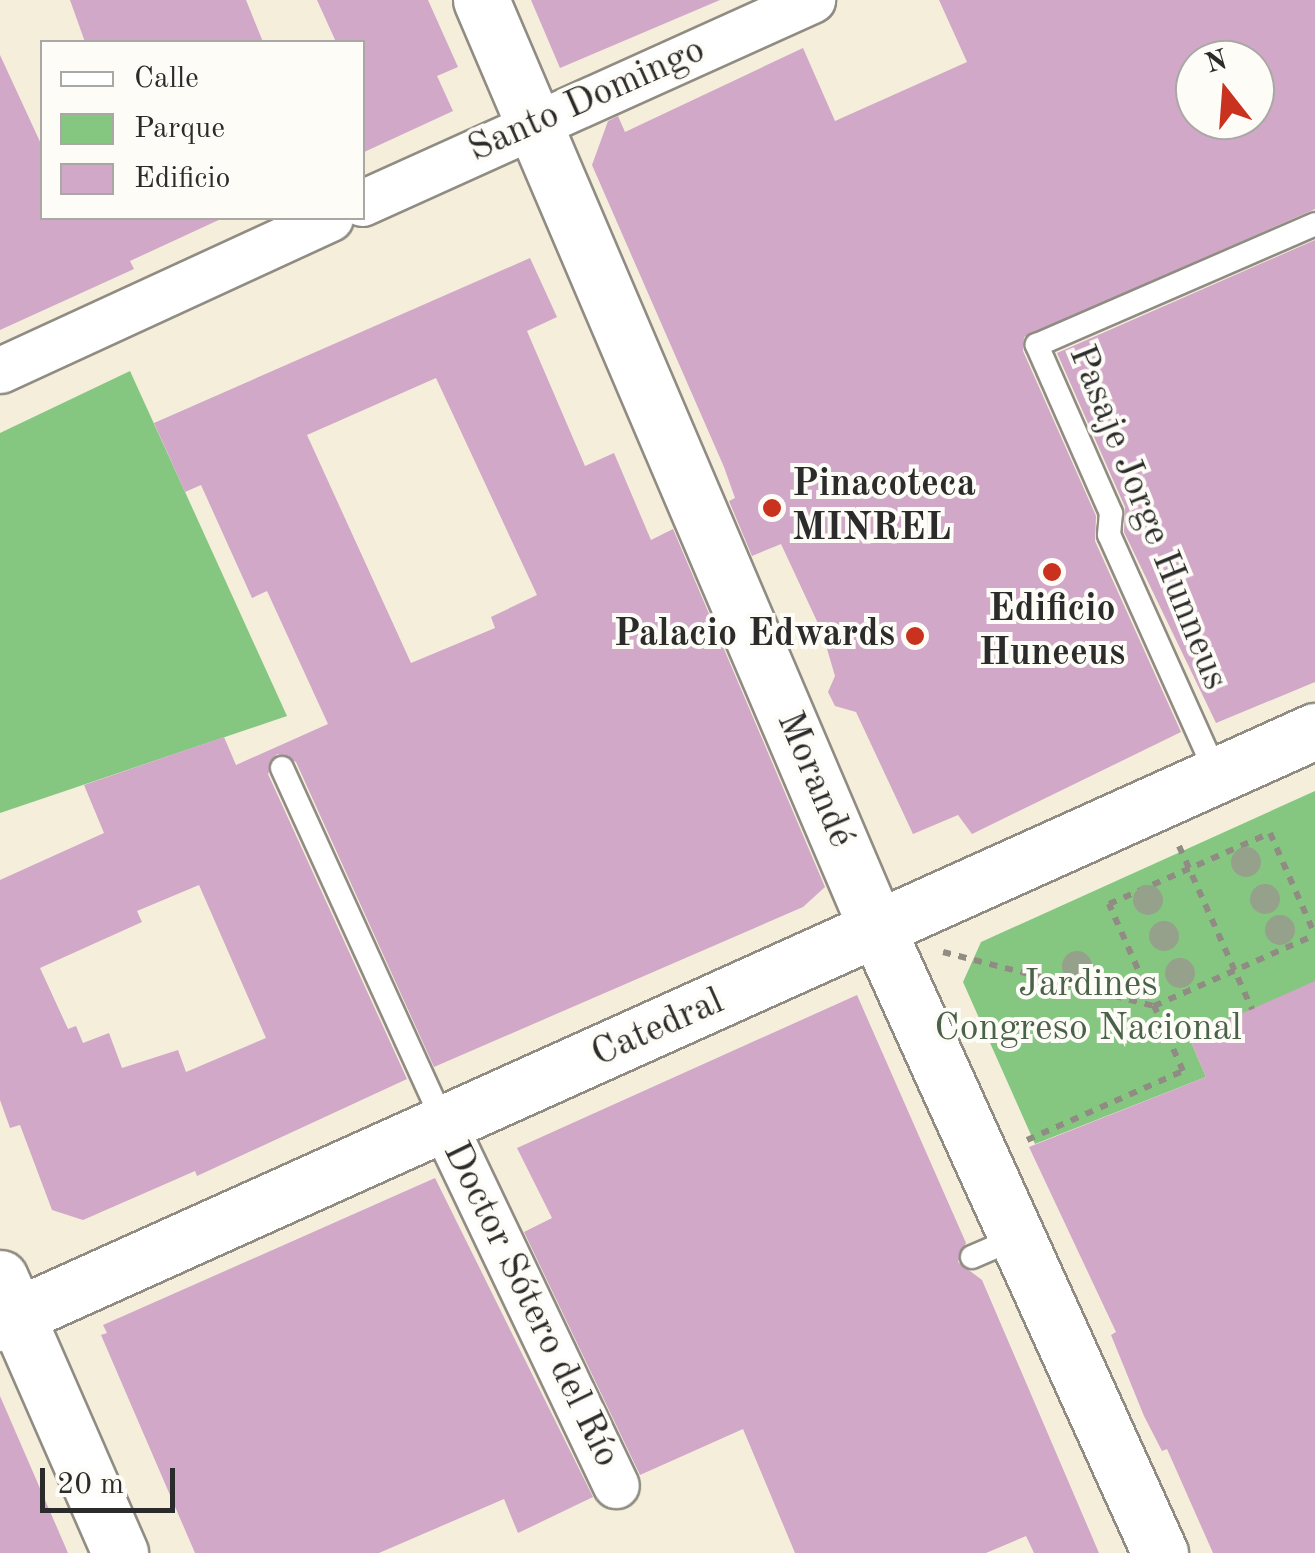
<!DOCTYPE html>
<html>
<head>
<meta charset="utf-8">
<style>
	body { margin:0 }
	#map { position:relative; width:1315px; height:1553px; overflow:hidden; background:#f4eedb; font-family:"Old Standard TT",serif }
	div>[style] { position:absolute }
	.green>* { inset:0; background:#85c780 }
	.building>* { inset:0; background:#d1a8c8 }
	.path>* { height:6px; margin-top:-3px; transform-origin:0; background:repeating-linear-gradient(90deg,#908c83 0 8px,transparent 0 16px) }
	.roads { filter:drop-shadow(2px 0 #908c83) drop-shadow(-2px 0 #908c83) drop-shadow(0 2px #908c83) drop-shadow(0 -2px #908c83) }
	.lane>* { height:22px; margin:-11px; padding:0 11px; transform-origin:11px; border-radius:11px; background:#fff }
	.street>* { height:45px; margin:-22.5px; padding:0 22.5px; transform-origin:22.5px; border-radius:22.5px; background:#fff }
	.secondary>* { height:55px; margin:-27.5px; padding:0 27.5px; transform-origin:27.5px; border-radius:27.5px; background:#fff }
	.trees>* { width:30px; height:30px; margin:-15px; border-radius:50%; background:#96a18b }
	.dots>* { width:28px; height:28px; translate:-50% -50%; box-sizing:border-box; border:5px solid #fdfcf7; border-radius:50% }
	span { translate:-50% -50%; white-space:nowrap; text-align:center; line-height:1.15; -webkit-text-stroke:8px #fdfcf7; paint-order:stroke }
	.street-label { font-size:38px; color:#2b2b2b }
	.poi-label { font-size:38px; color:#2b2b2b; font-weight:700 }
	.left { translate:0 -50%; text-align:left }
	.right { translate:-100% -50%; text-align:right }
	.park-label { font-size:38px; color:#4a6249 }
	.legend { position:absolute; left:40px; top:40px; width:325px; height:180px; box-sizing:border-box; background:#fdfcf7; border:2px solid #a9a8a5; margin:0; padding:12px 18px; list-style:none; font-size:30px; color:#2b2b2b }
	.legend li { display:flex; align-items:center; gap:20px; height:50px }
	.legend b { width:50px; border:2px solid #a9a8a5 }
	.north { position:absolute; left:1175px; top:40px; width:100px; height:100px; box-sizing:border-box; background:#fdfcf7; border:2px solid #a9a8a5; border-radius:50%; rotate:343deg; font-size:28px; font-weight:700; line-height:40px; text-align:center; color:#2b2b2b }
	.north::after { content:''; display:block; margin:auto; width:35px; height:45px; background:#c8321e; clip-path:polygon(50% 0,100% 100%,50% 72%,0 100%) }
	.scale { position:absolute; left:40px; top:1468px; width:135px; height:45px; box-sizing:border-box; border:5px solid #2b2b2b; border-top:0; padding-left:12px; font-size:30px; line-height:35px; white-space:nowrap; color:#2b2b2b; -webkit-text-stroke:8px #fdfcf7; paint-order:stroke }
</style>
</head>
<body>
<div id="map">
	<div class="green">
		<div style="clip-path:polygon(130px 371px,287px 716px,0 813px,0 433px)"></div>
		<div style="clip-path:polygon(1315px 791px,1315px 984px,1189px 1037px,1206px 1077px,1035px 1144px,963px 982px,981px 942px)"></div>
	</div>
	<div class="building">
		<div style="clip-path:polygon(70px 0,246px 0,263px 42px,85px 42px)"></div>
		<div style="clip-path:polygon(317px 0,428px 0,458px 67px,437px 76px,453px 111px,362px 153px,362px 42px,336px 42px)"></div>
		<div style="clip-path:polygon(531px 0,720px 0,560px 68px)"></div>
		<div style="clip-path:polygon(evenodd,939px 0,1315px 0,1315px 209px,1024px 337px,1023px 351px,1096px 516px,1095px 541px,1181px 732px,972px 834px,958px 815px,913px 834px,856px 712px,835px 706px,828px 692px,835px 676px,822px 632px,781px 544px,752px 556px,729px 501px,735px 498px,724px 467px,592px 165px,608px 121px,618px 116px,625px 132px,803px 48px,835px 121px,967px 62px,939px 0,1195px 60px,1255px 60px,1255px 120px,1195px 120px,1195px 60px)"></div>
		<div style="clip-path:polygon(0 55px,42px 146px,42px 218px,223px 218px,130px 261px,134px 269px,0 330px)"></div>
		<div style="clip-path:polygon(1315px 240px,1315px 682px,1216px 723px,1124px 532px,1125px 507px,1057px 353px)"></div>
		<div style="clip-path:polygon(evenodd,530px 258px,557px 317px,527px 331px,585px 466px,614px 453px,651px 540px,673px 529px,825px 887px,803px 907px,434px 1067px,296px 762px,277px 754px,268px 774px,407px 1079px,197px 1176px,195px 1171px,83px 1220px,52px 1210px,20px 1125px,10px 1128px,0 1100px,0 880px,104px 833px,84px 785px,224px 737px,236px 765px,328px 724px,267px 591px,252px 598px,201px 485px,185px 492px,154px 423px,530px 258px,436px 378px,537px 595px,491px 617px,495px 628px,411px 663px,307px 435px,436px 378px,530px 258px,199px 885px,266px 1038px,186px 1072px,178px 1050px,122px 1068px,109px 1033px,83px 1043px,76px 1026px,68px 1029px,40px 968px,142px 922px,137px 911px,199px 885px)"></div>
		<div style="clip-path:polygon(1315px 981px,1315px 1553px,1213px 1553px,1167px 1449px,1162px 1451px,1144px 1416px,1111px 1335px,1116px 1332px,1029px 1147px,1206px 1077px,1189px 1037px)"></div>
		<div style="clip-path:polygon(857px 995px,966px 1243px,958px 1262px,982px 1280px,1099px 1553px,1034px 1553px,1026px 1536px,986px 1553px,795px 1553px,743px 1429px,640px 1475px,524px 1232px,552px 1218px,517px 1148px)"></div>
		<div style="clip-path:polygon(435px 1178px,593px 1497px,518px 1533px,504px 1499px,379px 1553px,195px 1553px,101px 1335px,107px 1333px,103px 1325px)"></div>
		<div style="clip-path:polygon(0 1396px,68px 1553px,0 1553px)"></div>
	</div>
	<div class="path">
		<div style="left:1179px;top:846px;width:179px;rotate:65.9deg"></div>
		<div style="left:943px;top:952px;width:218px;rotate:14.4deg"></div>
		<div style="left:1154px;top:1006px;width:176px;rotate:-23.8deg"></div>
		<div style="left:1027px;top:1140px;width:171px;rotate:-23.9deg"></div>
		<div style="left:1183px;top:1071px;width:183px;rotate:-113.9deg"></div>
		<div style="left:1109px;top:904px;width:176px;rotate:-23.8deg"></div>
		<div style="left:1270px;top:833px;width:111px;rotate:66.2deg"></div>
	</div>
	<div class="roads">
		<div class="lane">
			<div style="left:282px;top:768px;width:391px;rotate:65.5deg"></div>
			<div style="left:1217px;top:775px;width:263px;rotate:-114.2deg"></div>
			<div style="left:1109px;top:535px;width:22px;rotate:-85deg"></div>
			<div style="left:1111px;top:513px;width:184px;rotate:-113.8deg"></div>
			<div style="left:1037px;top:345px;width:303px;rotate:-23.5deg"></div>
			<div style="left:972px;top:1257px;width:48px;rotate:-23.4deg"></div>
		</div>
		<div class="street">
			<div style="left:362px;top:203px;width:494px;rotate:-24.3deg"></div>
			<div style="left:0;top:370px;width:363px;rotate:-24.7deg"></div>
			<div style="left:444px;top:1125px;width:399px;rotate:64.5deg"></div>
		</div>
		<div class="secondary">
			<div style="left:481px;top:0;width:1012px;rotate:66.91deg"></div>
			<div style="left:878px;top:931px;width:683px;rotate:65.61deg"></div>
			<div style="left:0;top:1278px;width:300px;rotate:66.4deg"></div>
			<div style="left:0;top:1323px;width:1442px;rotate:-24.24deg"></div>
		</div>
	</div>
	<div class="trees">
		<div style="left:1246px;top:862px"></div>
		<div style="left:1265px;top:899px"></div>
		<div style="left:1148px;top:900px"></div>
		<div style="left:1280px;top:930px"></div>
		<div style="left:1164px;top:936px"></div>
		<div style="left:1077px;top:966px"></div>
		<div style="left:1180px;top:973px"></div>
	</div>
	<div class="dots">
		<div style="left:772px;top:508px;background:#c8321e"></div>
		<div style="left:1052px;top:572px;background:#c8321e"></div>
		<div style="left:915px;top:636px;background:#c8321e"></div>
	</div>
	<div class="street-label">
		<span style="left:587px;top:101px;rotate:-24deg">Santo Domingo</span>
		<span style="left:1147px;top:518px;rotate:68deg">Pasaje Jorge Hunneus</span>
		<span style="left:814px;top:780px;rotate:67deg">Morandé</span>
		<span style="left:658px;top:1029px;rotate:-24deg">Catedral</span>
		<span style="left:530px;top:1305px;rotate:64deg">Doctor Sótero del Río</span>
	</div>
	<div class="poi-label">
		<span class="left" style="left:792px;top:508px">Pinacoteca<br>MINREL</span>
		<span style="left:1052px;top:633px">Edificio<br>Huneeus</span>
		<span class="right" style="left:895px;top:636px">Palacio Edwards</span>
	</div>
	<div class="park-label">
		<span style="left:1088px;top:1008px">Jardines<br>Congreso Nacional</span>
	</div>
	<ul class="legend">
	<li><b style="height:12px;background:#fff"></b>Calle</li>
	<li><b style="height:28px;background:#85c780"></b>Parque</li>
	<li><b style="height:28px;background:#d1a8c8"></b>Edificio</li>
	</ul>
	<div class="north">N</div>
	<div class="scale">20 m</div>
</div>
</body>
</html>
